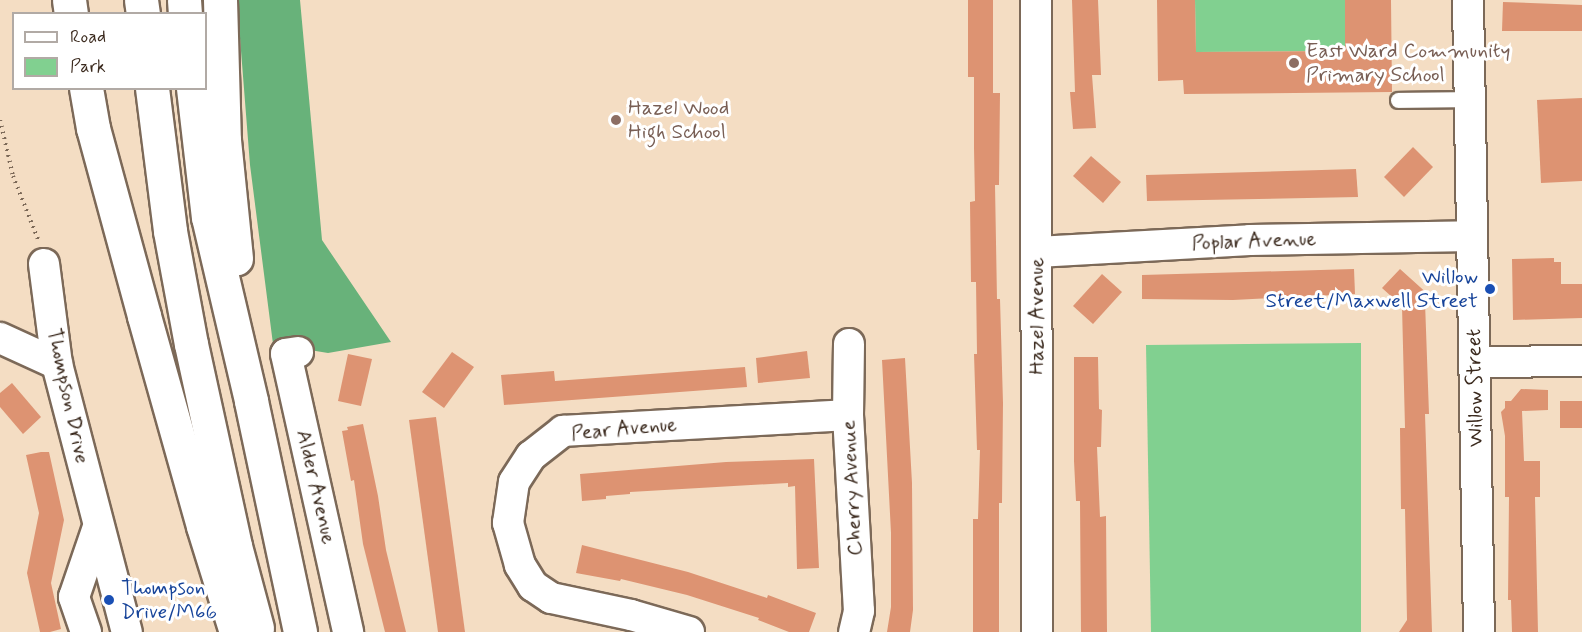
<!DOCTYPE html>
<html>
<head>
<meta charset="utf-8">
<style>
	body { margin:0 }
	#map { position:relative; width:1582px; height:632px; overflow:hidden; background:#f4ddc3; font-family:Mynerve,sans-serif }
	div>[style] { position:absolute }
	.green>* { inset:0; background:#81d090 }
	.forest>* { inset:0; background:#68b27a }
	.building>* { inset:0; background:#dd9372 }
	.path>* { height:4px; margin-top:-2px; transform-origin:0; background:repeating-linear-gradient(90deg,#7c6958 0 1.5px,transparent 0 6px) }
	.roads { filter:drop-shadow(2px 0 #7c6958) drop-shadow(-2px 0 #7c6958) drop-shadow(0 2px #7c6958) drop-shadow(0 -2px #7c6958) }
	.lane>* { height:15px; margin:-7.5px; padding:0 7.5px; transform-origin:7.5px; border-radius:7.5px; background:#fff }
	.street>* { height:30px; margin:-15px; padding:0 15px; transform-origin:15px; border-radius:15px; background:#fff }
	.highway>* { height:33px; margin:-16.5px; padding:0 16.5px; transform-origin:16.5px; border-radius:16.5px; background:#fff }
	.dots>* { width:16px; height:16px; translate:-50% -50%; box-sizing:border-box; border:3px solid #fff; border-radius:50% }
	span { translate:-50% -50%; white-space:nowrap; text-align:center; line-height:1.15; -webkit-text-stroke:6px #fff; paint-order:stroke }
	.education-label { font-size:21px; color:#785e54 }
	.left { translate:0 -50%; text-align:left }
	.street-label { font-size:21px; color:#3b2a1e }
	.transit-label { font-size:21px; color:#164399 }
	.right { translate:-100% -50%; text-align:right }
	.legend { position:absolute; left:12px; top:12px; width:195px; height:78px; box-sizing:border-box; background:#fff; border:2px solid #b1aaa5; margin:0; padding:8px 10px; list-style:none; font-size:18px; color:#3b2a1e }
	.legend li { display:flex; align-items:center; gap:12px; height:30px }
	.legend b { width:30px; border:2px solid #b1aaa5 }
</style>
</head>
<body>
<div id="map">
	<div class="green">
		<div style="clip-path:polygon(1195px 0,1345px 0,1345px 51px,1196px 52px)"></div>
		<div style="clip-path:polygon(1361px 343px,1361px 632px,1151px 632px,1146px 345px)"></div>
	</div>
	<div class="forest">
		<div style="clip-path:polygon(237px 0,300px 0,322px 240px,391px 342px,328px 353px,273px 344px,250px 165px)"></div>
	</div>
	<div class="building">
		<div style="clip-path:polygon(968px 0,993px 0,993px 93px,1000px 93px,999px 185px,995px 185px,997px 299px,1000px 299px,1003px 403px,1002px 503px,999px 503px,999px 632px,973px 632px,973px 519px,978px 519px,980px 450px,977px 450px,974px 354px,977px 354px,976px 282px,971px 282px,970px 202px,975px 201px,974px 148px,974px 77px,968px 77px)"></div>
		<div style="clip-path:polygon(1072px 0,1098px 0,1101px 75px,1092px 75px,1096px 128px,1073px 129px,1070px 92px,1075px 92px)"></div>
		<div style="clip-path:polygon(1157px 0,1195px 0,1196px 52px,1345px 51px,1345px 0,1391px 0,1392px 92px,1184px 94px,1183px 80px,1158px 81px)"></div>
		<div style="clip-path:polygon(1503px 2px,1582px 5px,1582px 31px,1502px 31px)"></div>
		<div style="clip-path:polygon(1582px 98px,1582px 181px,1541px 183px,1537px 100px)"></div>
		<div style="clip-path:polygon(1413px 147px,1433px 167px,1404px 197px,1384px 177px)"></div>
		<div style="clip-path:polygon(1091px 156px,1121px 182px,1103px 203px,1073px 176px)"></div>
		<div style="clip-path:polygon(1356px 169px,1358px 197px,1147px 201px,1146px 175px)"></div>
		<div style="clip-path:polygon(1554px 258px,1554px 262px,1561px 262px,1561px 284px,1582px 284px,1582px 318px,1513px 320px,1512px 259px)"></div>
		<div style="clip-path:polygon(1354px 269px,1355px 294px,1233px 300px,1142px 299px,1142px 275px)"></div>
		<div style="clip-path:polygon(1400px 269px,1430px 296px,1425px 302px,1429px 414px,1425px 414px,1432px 632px,1399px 632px,1407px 620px,1405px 509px,1401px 509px,1400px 428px,1405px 428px,1402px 306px,1382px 288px)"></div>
		<div style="clip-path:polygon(1102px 274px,1122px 292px,1093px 324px,1073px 306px)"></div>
		<div style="clip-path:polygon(807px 351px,810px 378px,758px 383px,756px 358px)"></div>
		<div style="clip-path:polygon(452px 352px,474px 367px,444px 408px,422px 392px)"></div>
		<div style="clip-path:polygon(348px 354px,372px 359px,361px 406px,338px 401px)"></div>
		<div style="clip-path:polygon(1074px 357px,1098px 357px,1099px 409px,1102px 410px,1101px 447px,1097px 447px,1100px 517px,1106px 516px,1107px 632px,1081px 632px,1080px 501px,1076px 501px,1074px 461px)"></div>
		<div style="clip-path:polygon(905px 358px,912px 483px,913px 610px,910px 632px,887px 632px,891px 607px,891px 533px,882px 360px)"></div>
		<div style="clip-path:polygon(745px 367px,747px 387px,504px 405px,501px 375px,554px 371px,555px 381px)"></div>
		<div style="clip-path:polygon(12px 383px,41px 417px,23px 434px,0 407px,0 393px)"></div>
		<div style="clip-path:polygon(1521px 389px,1548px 390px,1548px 410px,1522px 411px,1524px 461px,1540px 461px,1540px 497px,1535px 497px,1538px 632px,1512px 632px,1511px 600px,1508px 600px,1509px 497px,1505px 497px,1505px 436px,1501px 412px,1505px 408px,1505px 401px,1511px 401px)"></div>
		<div style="clip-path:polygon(1560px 401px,1582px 401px,1582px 428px,1560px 428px)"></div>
		<div style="clip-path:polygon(436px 417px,465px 632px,438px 632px,409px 420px)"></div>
		<div style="clip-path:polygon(363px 424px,378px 496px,386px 550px,406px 632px,385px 632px,363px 544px,354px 480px,351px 481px,342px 431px,348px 430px,347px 427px)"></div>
		<div style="clip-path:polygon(41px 452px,49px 452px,64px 520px,51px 583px,61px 629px,50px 632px,40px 632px,27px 573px,39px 513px,26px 455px)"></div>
		<div style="clip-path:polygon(814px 459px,819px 568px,797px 569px,795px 486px,788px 487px,788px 483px,630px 492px,630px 494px,606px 496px,606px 499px,582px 501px,580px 474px,726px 462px)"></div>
		<div style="clip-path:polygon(582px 545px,688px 572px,767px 598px,768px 595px,816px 613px,809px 632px,789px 632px,758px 620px,759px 618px,687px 595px,621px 579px,620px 581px,576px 573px)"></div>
	</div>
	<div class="path">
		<div style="left:0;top:120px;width:57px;rotate:76.9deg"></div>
		<div style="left:13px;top:176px;width:68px;rotate:68.4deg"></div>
	</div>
	<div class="roads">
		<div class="lane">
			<div style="left:1398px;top:100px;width:72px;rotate:-0.8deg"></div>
		</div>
		<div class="street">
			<div style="left:1036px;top:0;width:632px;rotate:89.91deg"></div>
			<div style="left:1468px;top:0;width:632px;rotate:89deg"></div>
			<div style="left:1037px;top:252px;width:213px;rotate:-3.2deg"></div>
			<div style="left:1250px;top:240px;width:222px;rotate:-1deg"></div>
			<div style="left:44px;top:264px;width:101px;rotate:82.6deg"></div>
			<div style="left:57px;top:364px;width:277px;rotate:75.4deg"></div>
			<div style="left:0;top:338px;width:63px;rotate:24.5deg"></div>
			<div style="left:849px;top:344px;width:71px;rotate:90.8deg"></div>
			<div style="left:848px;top:415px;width:196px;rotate:86.8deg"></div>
			<div style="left:859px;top:611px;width:22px;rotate:103deg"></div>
			<div style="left:298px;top:352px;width:12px;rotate:171deg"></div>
			<div style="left:286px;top:354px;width:285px;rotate:77.4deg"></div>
			<div style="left:1474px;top:362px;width:108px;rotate:-0.5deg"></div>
			<div style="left:86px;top:632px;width:37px;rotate:-109deg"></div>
			<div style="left:74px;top:597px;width:74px;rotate:-71.1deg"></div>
			<div style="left:689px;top:632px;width:60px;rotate:-163.7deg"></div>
			<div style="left:631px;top:615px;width:82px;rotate:-168deg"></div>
			<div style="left:551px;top:598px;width:22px;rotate:-146deg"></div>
			<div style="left:533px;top:586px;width:25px;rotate:-122deg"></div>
			<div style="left:520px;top:565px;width:44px;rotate:-105.9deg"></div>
			<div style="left:508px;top:523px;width:41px;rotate:-81.7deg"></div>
			<div style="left:514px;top:482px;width:31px;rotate:-57deg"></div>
			<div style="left:531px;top:456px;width:41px;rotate:-38deg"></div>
			<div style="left:563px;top:431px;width:285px;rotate:-3.2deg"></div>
		</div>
		<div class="highway">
			<div style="left:69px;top:0;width:14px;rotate:82deg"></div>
			<div style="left:141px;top:0;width:14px;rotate:82deg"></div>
			<div style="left:184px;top:0;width:14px;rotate:86deg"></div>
			<div style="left:220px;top:0;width:140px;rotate:88.4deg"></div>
			<div style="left:224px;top:140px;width:119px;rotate:84.2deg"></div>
			<div style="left:86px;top:88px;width:41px;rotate:80.1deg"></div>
			<div style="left:93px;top:128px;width:195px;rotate:74.8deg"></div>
			<div style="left:144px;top:316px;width:218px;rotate:74.3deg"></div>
			<div style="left:203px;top:526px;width:111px;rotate:72.7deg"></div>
			<div style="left:152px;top:88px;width:144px;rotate:82.8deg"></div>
			<div style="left:170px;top:231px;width:115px;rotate:79.5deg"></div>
			<div style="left:191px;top:344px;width:207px;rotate:77.7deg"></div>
			<div style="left:235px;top:546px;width:85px;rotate:75deg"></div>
			<div style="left:193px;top:88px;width:130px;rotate:83.4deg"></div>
			<div style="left:208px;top:217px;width:189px;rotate:76.8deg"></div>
			<div style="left:251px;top:401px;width:236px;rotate:78deg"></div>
		</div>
	</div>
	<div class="dots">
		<div style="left:1294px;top:63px;background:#8d6e63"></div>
		<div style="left:616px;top:120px;background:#8d6e63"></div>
		<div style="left:1490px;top:289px;background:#1a4fb4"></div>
		<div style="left:109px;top:600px;background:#1a4fb4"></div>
	</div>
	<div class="education-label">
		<span class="left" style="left:1306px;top:63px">East Ward Community<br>Primary School</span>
		<span class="left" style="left:628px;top:120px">Hazel Wood<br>High School</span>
	</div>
	<div class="street-label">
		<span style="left:1254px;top:241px;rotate:-2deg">Poplar Avenue</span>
		<span style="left:1037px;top:316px;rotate:-90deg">Hazel Avenue</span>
		<span style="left:1475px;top:388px;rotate:-91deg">Willow Street</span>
		<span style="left:68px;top:396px;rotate:78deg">Thompson Drive</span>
		<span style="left:624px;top:429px;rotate:-5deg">Pear Avenue</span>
		<span style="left:316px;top:487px;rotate:77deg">Alder Avenue</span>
		<span style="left:852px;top:488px;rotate:-93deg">Cherry Avenue</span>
	</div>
	<div class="transit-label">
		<span class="right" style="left:1478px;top:289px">Willow<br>Street/Maxwell Street</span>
		<span class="left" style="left:121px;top:600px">Thompson<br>Drive/M66</span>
	</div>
	<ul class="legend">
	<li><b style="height:8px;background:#fff"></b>Road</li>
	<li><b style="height:16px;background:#81d090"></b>Park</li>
	</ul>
</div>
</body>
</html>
